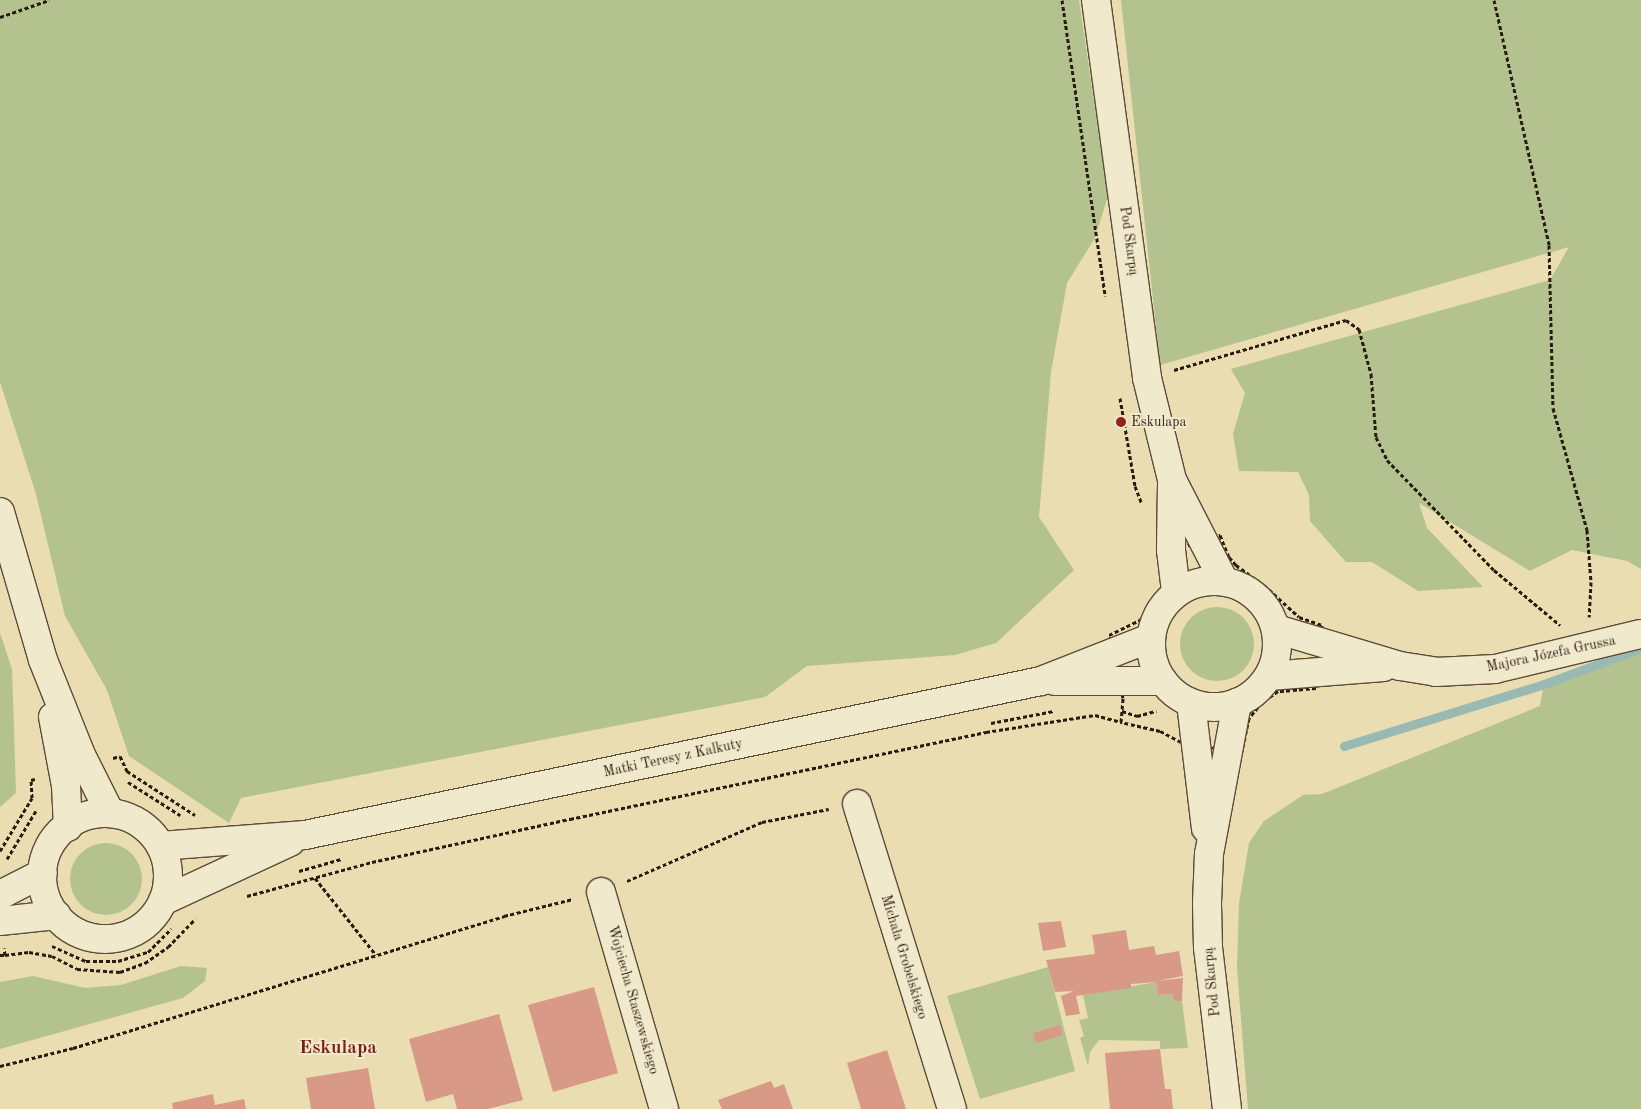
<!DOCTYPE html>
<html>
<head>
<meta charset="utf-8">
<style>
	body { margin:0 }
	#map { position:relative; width:1641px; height:1109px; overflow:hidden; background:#e9ddb1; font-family:"Old Standard TT",serif }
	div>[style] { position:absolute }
	.green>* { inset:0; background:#b3c28e }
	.round { border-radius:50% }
	.stream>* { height:9px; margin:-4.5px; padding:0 4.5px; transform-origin:4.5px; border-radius:4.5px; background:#99bab3 }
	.building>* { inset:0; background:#d89a86 }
	.path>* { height:3px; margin-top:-1.5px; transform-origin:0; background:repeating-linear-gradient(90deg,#2a1b11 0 4px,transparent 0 6.5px) }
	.roads { filter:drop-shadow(1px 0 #5a4c39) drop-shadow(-1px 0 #5a4c39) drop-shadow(0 1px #5a4c39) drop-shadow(0 -1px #5a4c39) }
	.minor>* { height:28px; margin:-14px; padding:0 14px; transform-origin:14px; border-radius:14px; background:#f1e9cc }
	.minor>.ring { margin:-14px; padding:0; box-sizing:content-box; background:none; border:28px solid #f1e9cc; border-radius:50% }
	.dots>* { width:14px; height:14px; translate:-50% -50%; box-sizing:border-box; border:2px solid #f1e9cc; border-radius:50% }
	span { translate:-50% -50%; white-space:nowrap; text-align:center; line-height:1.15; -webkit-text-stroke:4px #f1e9cc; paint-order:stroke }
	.street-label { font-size:14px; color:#2a1b11 }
	.poi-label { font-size:14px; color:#2a1b11 }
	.left { translate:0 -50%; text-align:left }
	.district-label { font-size:19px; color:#7a1f14; font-weight:700 }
</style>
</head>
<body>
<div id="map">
	<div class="green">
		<div style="clip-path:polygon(0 0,1079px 0,1108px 196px,1095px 238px,1067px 283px,1051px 372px,1039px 517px,1074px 570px,996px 643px,955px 655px,807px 666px,765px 697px,241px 798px,229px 823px,129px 756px,107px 690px,65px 616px,36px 494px,0 382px)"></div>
		<div style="clip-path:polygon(1121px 0,1641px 0,1641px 569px,1627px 561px,1572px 550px,1530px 571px,1419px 503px,1427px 528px,1483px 587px,1418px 591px,1372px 562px,1346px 562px,1310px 521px,1309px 495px,1298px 472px,1239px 471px,1233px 434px,1245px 393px,1231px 369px,1550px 280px,1569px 247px,1160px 365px)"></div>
		<div class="round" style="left:1180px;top:607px;width:74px;height:74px"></div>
		<div style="clip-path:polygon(0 633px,12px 669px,16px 793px,0 807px)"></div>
		<div style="clip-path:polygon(1641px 653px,1641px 1109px,1248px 1109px,1237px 968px,1239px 903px,1249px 843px,1264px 821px,1303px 795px,1322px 794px,1540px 706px,1544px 684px)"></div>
		<div class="round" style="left:70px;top:843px;width:72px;height:72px"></div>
		<div style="clip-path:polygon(181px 966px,207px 968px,205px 981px,183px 998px,0 1049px,0 982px,33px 976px,85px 988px,121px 985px)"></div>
		<div style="clip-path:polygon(1048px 967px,1075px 1071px,980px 1099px,947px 996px)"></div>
		<div style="clip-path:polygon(1156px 982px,1158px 995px,1172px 994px,1175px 1002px,1182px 1001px,1188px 1048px,1160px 1049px,1160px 1041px,1099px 1040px,1090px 1052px,1088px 1066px,1080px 1038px,1084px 1036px,1079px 1020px,1088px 1018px,1083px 995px)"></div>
	</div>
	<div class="stream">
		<div style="left:1344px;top:746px;width:209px;rotate:-17.2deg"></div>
		<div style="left:1544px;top:684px;width:103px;rotate:-20.4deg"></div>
	</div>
	<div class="building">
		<div style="clip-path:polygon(1061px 921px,1066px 947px,1043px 951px,1038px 923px)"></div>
		<div style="clip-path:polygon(1126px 930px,1129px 950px,1154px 946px,1156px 955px,1179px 951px,1183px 976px,1157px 981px,1183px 978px,1182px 1001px,1175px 1002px,1172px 994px,1158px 995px,1156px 982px,1131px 984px,1131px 988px,1076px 996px,1080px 1014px,1066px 1016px,1061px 996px,1074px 991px,1055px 992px,1046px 960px,1095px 954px,1092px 935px)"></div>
		<div style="clip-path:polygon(594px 987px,618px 1073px,553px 1092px,528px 1005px)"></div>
		<div style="clip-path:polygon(499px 1014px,523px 1100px,488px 1109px,457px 1109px,453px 1094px,426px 1102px,409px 1039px)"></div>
		<div style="clip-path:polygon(1060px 1025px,1063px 1035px,1036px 1043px,1033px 1033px)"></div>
		<div style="clip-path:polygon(1160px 1049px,1165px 1089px,1171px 1089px,1173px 1109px,1110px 1109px,1105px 1053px)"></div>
		<div style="clip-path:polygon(887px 1050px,906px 1109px,861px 1109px,847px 1063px)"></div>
		<div style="clip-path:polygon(368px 1068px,375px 1109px,311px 1109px,306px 1078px)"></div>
		<div style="clip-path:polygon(771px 1081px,774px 1088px,784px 1084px,793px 1109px,722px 1109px,718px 1100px)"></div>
		<div style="clip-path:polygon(213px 1094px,215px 1105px,244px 1099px,246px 1109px,173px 1109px,172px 1103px)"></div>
	</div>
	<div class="path">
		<div style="left:1062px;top:0;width:299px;rotate:81.7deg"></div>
		<div style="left:1494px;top:0;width:251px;rotate:77.3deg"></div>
		<div style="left:1549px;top:245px;width:163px;rotate:88.6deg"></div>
		<div style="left:1553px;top:408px;width:127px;rotate:74.4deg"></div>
		<div style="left:1587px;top:530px;width:52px;rotate:85.6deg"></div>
		<div style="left:1591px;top:582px;width:35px;rotate:93deg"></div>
		<div style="left:0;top:17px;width:52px;rotate:-19.1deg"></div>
		<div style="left:1174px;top:370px;width:179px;rotate:-16.2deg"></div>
		<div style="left:1346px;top:320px;width:16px;rotate:35deg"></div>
		<div style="left:1359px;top:329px;width:47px;rotate:75.1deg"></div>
		<div style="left:1371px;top:374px;width:63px;rotate:85.5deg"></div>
		<div style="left:1376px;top:437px;width:25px;rotate:64deg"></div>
		<div style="left:1387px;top:460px;width:153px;rotate:45.8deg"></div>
		<div style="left:1494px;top:570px;width:86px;rotate:39.8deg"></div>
		<div style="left:1120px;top:398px;width:89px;rotate:80.3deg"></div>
		<div style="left:1135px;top:486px;width:19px;rotate:69deg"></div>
		<div style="left:1220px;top:535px;width:24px;rotate:68deg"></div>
		<div style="left:1229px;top:557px;width:11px;rotate:49deg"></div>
		<div style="left:1236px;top:565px;width:34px;rotate:36deg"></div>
		<div style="left:1264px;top:585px;width:47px;rotate:42.4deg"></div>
		<div style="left:1299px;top:617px;width:24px;rotate:19deg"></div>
		<div style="left:1322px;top:625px;width:63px;rotate:95.4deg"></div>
		<div style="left:1316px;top:688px;width:38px;rotate:175deg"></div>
		<div style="left:1278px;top:691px;width:19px;rotate:145deg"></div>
		<div style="left:1262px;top:702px;width:21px;rotate:129deg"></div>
		<div style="left:1249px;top:718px;width:35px;rotate:102deg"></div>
		<div style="left:1242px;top:752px;width:62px;rotate:-170.7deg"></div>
		<div style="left:1181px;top:742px;width:24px;rotate:-152deg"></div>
		<div style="left:1160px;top:731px;width:40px;rotate:-167deg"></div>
		<div style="left:1121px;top:722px;width:24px;rotate:-85deg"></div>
		<div style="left:1123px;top:698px;width:65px;rotate:-102.5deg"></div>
		<div style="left:1109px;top:635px;width:34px;rotate:-26deg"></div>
		<div style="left:1140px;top:620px;width:30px;rotate:-50deg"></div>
		<div style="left:1159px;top:597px;width:23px;rotate:-72deg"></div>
		<div style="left:1166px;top:575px;width:22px;rotate:-98deg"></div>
		<div style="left:1163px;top:553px;width:60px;rotate:-17.5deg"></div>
		<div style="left:1122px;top:711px;width:16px;rotate:18deg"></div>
		<div style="left:1137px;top:716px;width:20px;rotate:-15deg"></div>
		<div style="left:991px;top:723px;width:64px;rotate:-10.8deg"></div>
		<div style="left:113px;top:758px;width:7px;rotate:-16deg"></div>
		<div style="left:120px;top:756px;width:17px;rotate:65deg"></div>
		<div style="left:127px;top:771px;width:81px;rotate:32.9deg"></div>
		<div style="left:128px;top:782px;width:62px;rotate:32.4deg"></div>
		<div style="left:0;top:851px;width:62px;rotate:-58.9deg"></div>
		<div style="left:32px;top:798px;width:18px;rotate:-93deg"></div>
		<div style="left:31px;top:780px;width:4px;rotate:-14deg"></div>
		<div style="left:7px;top:859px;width:58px;rotate:-59deg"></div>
		<div style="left:299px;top:871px;width:44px;rotate:-15.9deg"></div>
		<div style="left:315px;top:878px;width:98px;rotate:51.6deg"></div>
		<div style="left:627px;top:881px;width:147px;rotate:-23.6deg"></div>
		<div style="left:762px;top:822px;width:68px;rotate:-11deg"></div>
		<div style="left:247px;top:896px;width:130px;rotate:-15.2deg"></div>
		<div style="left:372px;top:862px;width:203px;rotate:-12.3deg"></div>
		<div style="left:570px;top:819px;width:425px;rotate:-11.8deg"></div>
		<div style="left:986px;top:732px;width:110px;rotate:-8.9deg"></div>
		<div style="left:1095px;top:715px;width:27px;rotate:15deg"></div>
		<div style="left:52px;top:946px;width:37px;rotate:24deg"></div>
		<div style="left:86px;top:961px;width:32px"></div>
		<div style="left:118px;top:961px;width:31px;rotate:-17deg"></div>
		<div style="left:148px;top:952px;width:33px;rotate:-45deg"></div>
		<div style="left:0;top:955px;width:5px"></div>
		<div style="left:5px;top:955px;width:7px;rotate:-98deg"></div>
		<div style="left:5px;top:955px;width:24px;rotate:-7deg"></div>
		<div style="left:29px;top:952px;width:23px;rotate:10deg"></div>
		<div style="left:52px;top:956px;width:28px;rotate:27deg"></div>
		<div style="left:77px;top:969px;width:43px;rotate:4deg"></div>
		<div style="left:120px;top:972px;width:27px;rotate:-20deg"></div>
		<div style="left:145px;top:963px;width:28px;rotate:-35deg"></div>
		<div style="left:168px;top:947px;width:39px;rotate:-46deg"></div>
		<div style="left:0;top:1066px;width:75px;rotate:-13.9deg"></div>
		<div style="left:73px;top:1048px;width:451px;rotate:-17deg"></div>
		<div style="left:504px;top:916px;width:71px;rotate:-13.8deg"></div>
	</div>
	<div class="roads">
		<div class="minor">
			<div style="left:1096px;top:0;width:381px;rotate:82.3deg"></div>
			<div style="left:1147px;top:378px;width:105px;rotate:76.2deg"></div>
			<div style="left:1172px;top:480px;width:114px;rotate:62.8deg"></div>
			<div style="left:1172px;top:484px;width:66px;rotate:90.9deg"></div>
			<div style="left:1171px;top:550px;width:42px;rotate:83.2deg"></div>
			<div style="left:0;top:512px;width:154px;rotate:73.8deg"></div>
			<div style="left:43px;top:660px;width:102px;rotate:68.2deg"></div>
			<div style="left:81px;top:755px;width:65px;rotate:63.4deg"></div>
			<div class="ring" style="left:1151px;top:581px;width:98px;height:98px"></div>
			<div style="left:1276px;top:629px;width:129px;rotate:16.6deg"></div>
			<div style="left:1400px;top:666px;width:36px;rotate:9deg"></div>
			<div style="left:1436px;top:672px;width:59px;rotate:-2.9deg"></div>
			<div style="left:1495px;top:669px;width:150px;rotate:-13.5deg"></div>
			<div style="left:1269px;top:676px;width:115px;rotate:-4.5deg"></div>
			<div style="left:1055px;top:681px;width:108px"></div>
			<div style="left:1191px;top:703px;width:126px;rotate:83.2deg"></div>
			<div style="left:53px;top:717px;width:70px;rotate:79.3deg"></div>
			<div style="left:66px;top:786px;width:41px;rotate:87.2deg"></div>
			<div style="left:857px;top:804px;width:319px;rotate:72.7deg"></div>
			<div class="ring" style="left:42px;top:813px;width:98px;height:98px"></div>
			<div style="left:161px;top:846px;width:144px;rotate:-4.4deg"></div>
			<div style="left:305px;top:835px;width:752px;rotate:-11.82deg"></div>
			<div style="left:1041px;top:681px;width:117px;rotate:-21.5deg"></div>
			<div style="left:601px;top:892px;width:226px;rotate:73.8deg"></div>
			<div style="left:0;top:895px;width:48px;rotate:-27.1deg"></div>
			<div style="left:163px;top:901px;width:140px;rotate:-24.9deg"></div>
			<div style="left:0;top:921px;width:57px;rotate:-6deg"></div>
			<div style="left:1227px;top:1109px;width:162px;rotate:-96.7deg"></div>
			<div style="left:1208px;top:948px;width:45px;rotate:-91.3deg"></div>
			<div style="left:1207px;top:903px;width:49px;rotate:-87.7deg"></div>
			<div style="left:1209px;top:854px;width:154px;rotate:-79.5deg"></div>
		</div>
	</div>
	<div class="dots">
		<div style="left:1121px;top:422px;background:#8f2418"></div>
	</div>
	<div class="street-label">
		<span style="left:1129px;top:241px;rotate:82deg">Pod Skarpą</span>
		<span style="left:1551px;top:654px;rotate:-12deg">Majora Józefa Grussa</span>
		<span style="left:673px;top:758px;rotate:-12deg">Matki Teresy z Kalkuty</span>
		<span style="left:904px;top:957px;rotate:73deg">Michała Grobelskiego</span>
		<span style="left:1212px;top:982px;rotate:-96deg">Pod Skarpą</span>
		<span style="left:633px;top:1000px;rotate:74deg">Wojciecha Staszewskiego</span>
	</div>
	<div class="poi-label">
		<span class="left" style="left:1131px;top:422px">Eskulapa</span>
	</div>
	<div class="district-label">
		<span style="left:338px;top:1049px">Eskulapa</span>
	</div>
</div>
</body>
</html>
